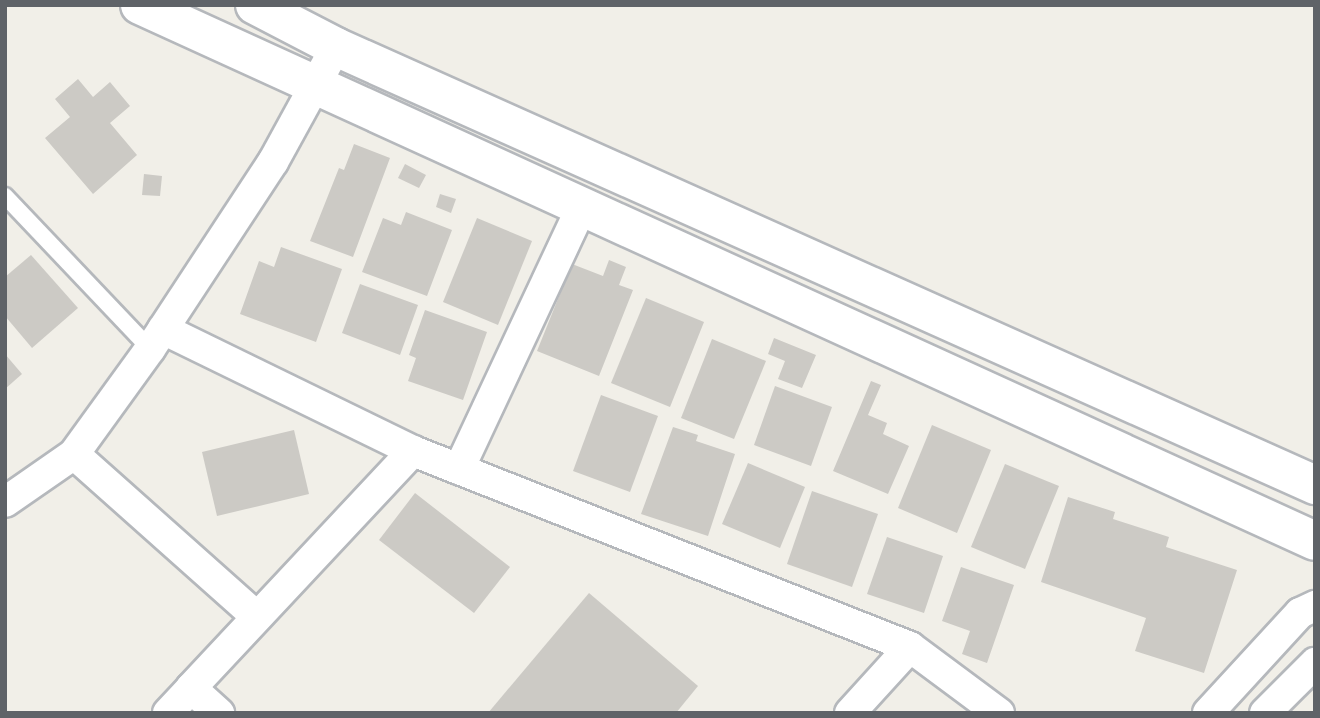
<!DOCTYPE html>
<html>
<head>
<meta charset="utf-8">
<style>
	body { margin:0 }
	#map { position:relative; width:1320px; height:718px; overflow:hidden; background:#f1efe8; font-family:"DejaVu Sans",sans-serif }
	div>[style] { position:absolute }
	.building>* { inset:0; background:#cccac5 }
	.roads { filter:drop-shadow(2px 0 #b5b8bc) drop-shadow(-2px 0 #b5b8bc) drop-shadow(0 2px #b5b8bc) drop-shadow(0 -2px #b5b8bc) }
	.lane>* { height:16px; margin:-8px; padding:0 8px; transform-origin:8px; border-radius:8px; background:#fff }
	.street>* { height:30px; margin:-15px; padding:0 15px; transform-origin:15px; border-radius:15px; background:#fff }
	.secondary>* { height:38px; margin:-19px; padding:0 19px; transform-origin:19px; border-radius:19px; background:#fff }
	span { translate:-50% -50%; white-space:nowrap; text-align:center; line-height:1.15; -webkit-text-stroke:6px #fff; paint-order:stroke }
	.frame { position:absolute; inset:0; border:7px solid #5f6368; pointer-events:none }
</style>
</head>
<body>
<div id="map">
	<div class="building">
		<div style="clip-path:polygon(78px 79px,93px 97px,110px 82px,130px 106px,110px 123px,137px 155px,93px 194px,45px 138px,70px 117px,55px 99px)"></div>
		<div style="clip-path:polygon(354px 144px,390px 158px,353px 257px,310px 241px,339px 168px,344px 170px)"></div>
		<div style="clip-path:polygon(405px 164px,426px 175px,419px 188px,398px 178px)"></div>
		<div style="clip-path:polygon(144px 174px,162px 176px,160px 196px,142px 195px)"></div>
		<div style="clip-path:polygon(440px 194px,456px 199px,451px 213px,436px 207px)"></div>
		<div style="clip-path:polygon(406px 212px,452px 230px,427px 296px,362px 272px,383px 218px,401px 225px)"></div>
		<div style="clip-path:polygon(477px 218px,532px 241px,498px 325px,443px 302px)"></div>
		<div style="clip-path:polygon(281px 247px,342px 269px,316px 342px,240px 314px,259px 261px,274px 267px)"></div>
		<div style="clip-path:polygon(31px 255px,78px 308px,32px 348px,5px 316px,5px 277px)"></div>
		<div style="clip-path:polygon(609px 260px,626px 267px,619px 285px,633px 290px,599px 376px,537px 351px,572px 264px,603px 276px)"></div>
		<div style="clip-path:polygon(360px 284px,418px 305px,400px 355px,342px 333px)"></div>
		<div style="clip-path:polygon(646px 298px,704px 322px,670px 407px,611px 383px)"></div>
		<div style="clip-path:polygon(425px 310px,487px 332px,463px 400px,408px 381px,416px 358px,409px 355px)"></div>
		<div style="clip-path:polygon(774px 338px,816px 355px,802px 388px,778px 379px,785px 361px,768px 354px)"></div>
		<div style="clip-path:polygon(712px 339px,766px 361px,734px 439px,681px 418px)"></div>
		<div style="clip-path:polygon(5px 354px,22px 374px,5px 389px)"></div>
		<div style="clip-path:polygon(871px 381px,881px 385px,868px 415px,887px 423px,883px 434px,909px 446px,888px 494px,833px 471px)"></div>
		<div style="clip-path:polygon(775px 386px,832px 407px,811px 466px,754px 445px)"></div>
		<div style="clip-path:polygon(601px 395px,658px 416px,630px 492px,573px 471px)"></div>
		<div style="clip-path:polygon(932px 425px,991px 450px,957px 533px,898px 508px)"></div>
		<div style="clip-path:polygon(673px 427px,698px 435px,696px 441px,735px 454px,708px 536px,641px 514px)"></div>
		<div style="clip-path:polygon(294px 430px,309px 494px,217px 516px,202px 452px)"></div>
		<div style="clip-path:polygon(748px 463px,805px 487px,780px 548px,722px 524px)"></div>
		<div style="clip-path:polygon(1005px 464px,1059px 486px,1025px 569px,971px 547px)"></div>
		<div style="clip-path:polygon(812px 491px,878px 514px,852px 587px,787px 564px)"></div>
		<div style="clip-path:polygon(415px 493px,510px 567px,474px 613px,379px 540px)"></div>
		<div style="clip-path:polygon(1068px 497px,1115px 512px,1113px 519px,1169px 537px,1166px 547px,1237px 570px,1204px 673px,1135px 651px,1146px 618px,1041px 582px)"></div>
		<div style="clip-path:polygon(887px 537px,943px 556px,924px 613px,867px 594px)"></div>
		<div style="clip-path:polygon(961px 567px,1014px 585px,987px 663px,962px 654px,970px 631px,942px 621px)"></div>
		<div style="clip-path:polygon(589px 593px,698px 686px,676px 713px,488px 713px)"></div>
	</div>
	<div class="roads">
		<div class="lane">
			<div style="left:5px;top:196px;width:211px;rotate:46.5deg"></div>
		</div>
		<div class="street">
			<div style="left:163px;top:329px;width:278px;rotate:26deg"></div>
			<div style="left:413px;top:451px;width:534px;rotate:21.52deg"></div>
			<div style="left:910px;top:647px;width:111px;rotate:36.6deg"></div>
			<div style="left:74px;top:454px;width:244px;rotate:41.7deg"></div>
			<div style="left:459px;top:469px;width:289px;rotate:-64.9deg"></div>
			<div style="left:5px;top:502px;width:84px;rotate:-34.8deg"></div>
			<div style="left:74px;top:454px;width:130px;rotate:-54.1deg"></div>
			<div style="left:150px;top:349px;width:224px;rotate:-56.7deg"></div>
			<div style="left:273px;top:162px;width:131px;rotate:-61.3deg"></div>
			<div style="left:191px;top:688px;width:325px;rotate:-46.9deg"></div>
			<div style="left:168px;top:713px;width:34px;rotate:-47deg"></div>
			<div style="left:191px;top:688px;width:38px;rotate:42deg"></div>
			<div style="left:850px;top:713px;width:89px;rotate:-47.7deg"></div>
			<div style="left:1208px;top:713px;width:136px;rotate:-47.4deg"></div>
			<div style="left:1300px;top:613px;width:17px;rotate:-25deg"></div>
			<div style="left:1265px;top:713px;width:71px;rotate:-45deg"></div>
		</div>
		<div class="secondary">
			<div style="left:140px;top:5px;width:1291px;rotate:24.52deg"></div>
			<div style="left:255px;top:5px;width:91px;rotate:27.4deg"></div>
			<div style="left:336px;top:47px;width:1073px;rotate:24.1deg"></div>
		</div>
	</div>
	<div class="frame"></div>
</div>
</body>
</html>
